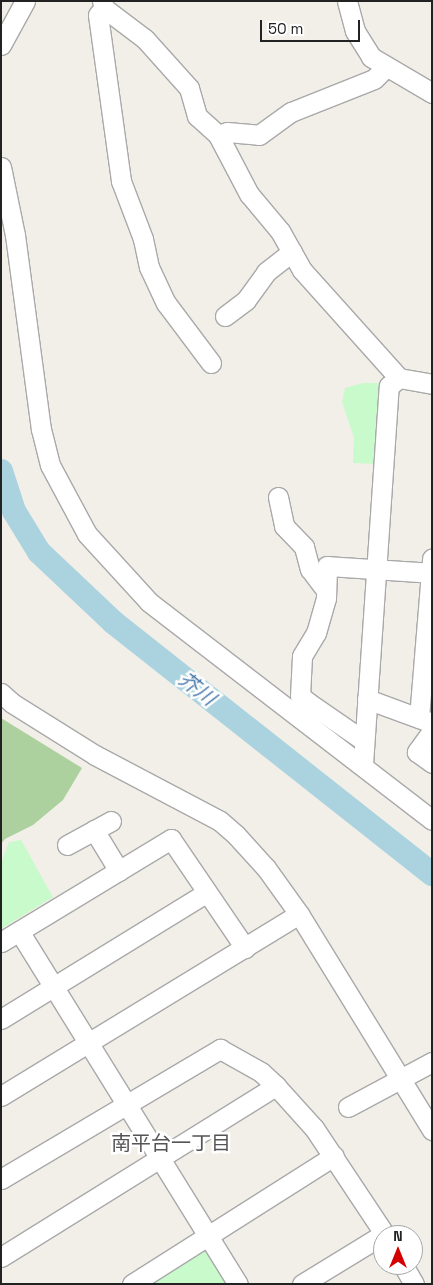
<!DOCTYPE html>
<html>
<head>
<meta charset="utf-8">
<style>
	body { margin:0 }
	#map { position:relative; width:433px; height:1285px; overflow:hidden; background:#f2efe9; font-family:"Space Grotesk","Noto Sans JP",sans-serif }
	div>[style] { position:absolute }
	.forest>* { inset:0; background:#add19e }
	.park>* { inset:0; background:#c8facc }
	.river>* { height:24px; margin:-12px; padding:0 12px; transform-origin:12px; border-radius:12px; background:#aad3df }
	.roads { filter:drop-shadow(1px 0 #a9a9a9) drop-shadow(-1px 0 #a9a9a9) drop-shadow(0 1px #a9a9a9) drop-shadow(0 -1px #a9a9a9) }
	.minor>* { height:19px; margin:-9.5px; padding:0 9.5px; transform-origin:9.5px; border-radius:9.5px; background:#fff }
	span { translate:-50% -50%; white-space:nowrap; text-align:center; line-height:1.15; -webkit-text-stroke:5px #fff; paint-order:stroke }
	.water-label { font-size:20px; color:#4a7aab; font-style:italic }
	.neighbourhood-label { font-size:20px; color:#555 }
	.frame { position:absolute; inset:0; border:2px solid #222; pointer-events:none }
	.north { position:absolute; left:373px; top:1225px; width:50px; height:50px; box-sizing:border-box; background:#fff; border:1px solid #a7a7a7; border-radius:50%; rotate:0deg; font-size:14px; font-weight:700; line-height:20px; text-align:center; color:#222 }
	.north::after { content:''; display:block; margin:auto; width:18px; height:22px; background:#d40000; clip-path:polygon(50% 0,100% 100%,50% 72%,0 100%) }
	.scale { position:absolute; left:260px; top:20px; width:100px; height:22px; box-sizing:border-box; border:2px solid #222; border-top:0; padding-left:6px; font-size:15px; line-height:18px; white-space:nowrap; color:#222; -webkit-text-stroke:4px #fff; paint-order:stroke }
</style>
</head>
<body>
<div id="map">
	<div class="forest">
		<div style="clip-path:polygon(1px 718px,82px 768px,63px 800px,33px 825px,5px 839px,1px 844px)"></div>
	</div>
	<div class="park">
		<div style="clip-path:polygon(363px 383px,384px 383px,378px 464px,353px 463px,354px 438px,342px 402px,345px 388px)"></div>
		<div style="clip-path:polygon(21px 840px,53px 897px,1px 929px,1px 863px,9px 842px)"></div>
		<div style="clip-path:polygon(203px 1244px,232px 1284px,147px 1284px)"></div>
	</div>
	<div class="river">
		<div style="left:1px;top:471px;width:42px;rotate:72deg"></div>
		<div style="left:14px;top:511px;width:48px;rotate:58.6deg"></div>
		<div style="left:39px;top:552px;width:102px;rotate:43.4deg"></div>
		<div style="left:113px;top:622px;width:407px;rotate:38.3deg"></div>
	</div>
	<div class="roads">
		<div class="minor">
			<div style="left:102px;top:1px;width:7px;rotate:74deg"></div>
			<div style="left:104px;top:8px;width:51px;rotate:37.1deg"></div>
			<div style="left:145px;top:39px;width:66px;rotate:48.1deg"></div>
			<div style="left:189px;top:88px;width:29px;rotate:74deg"></div>
			<div style="left:197px;top:116px;width:28px;rotate:42deg"></div>
			<div style="left:218px;top:135px;width:67px;rotate:62.3deg"></div>
			<div style="left:249px;top:194px;width:48px;rotate:50deg"></div>
			<div style="left:280px;top:231px;width:45px;rotate:60.6deg"></div>
			<div style="left:302px;top:270px;width:145px;rotate:48.1deg"></div>
			<div style="left:399px;top:378px;width:34px;rotate:10deg"></div>
			<div style="left:347px;top:1px;width:31px;rotate:75deg"></div>
			<div style="left:355px;top:31px;width:31px;rotate:58deg"></div>
			<div style="left:371px;top:57px;width:71px;rotate:30.5deg"></div>
			<div style="left:104px;top:8px;width:9px;rotate:131deg"></div>
			<div style="left:98px;top:15px;width:168px;rotate:82.1deg"></div>
			<div style="left:121px;top:181px;width:62px;rotate:69.2deg"></div>
			<div style="left:143px;top:239px;width:29px;rotate:78deg"></div>
			<div style="left:149px;top:267px;width:40px;rotate:65deg"></div>
			<div style="left:166px;top:303px;width:75px;rotate:53.1deg"></div>
			<div style="left:1px;top:45px;width:50px;rotate:-61.4deg"></div>
			<div style="left:218px;top:135px;width:9px;rotate:-18deg"></div>
			<div style="left:227px;top:132px;width:32px;rotate:5deg"></div>
			<div style="left:259px;top:135px;width:39px;rotate:-36deg"></div>
			<div style="left:291px;top:112px;width:89px;rotate:-21.7deg"></div>
			<div style="left:374px;top:79px;width:16px;rotate:-45deg"></div>
			<div style="left:1px;top:167px;width:69px;rotate:78.4deg"></div>
			<div style="left:15px;top:235px;width:196px;rotate:82.4deg"></div>
			<div style="left:41px;top:429px;width:37px;rotate:76deg"></div>
			<div style="left:50px;top:465px;width:78px;rotate:61.8deg"></div>
			<div style="left:87px;top:534px;width:92px;rotate:47.6deg"></div>
			<div style="left:149px;top:602px;width:357px;rotate:37.6deg"></div>
			<div style="left:225px;top:316px;width:26px;rotate:-37deg"></div>
			<div style="left:246px;top:300px;width:34px;rotate:-54deg"></div>
			<div style="left:266px;top:272px;width:33px;rotate:-38deg"></div>
			<div style="left:278px;top:497px;width:30px;rotate:78deg"></div>
			<div style="left:284px;top:526px;width:29px;rotate:46deg"></div>
			<div style="left:304px;top:547px;width:23px;rotate:75deg"></div>
			<div style="left:310px;top:569px;width:26px;rotate:53deg"></div>
			<div style="left:1px;top:693px;width:15px;rotate:42deg"></div>
			<div style="left:12px;top:703px;width:98px;rotate:32.1deg"></div>
			<div style="left:95px;top:755px;width:141px;rotate:27.8deg"></div>
			<div style="left:220px;top:821px;width:21px;rotate:41deg"></div>
			<div style="left:236px;top:835px;width:45px;rotate:47.7deg"></div>
			<div style="left:266px;top:868px;width:57px;rotate:54.3deg"></div>
			<div style="left:299px;top:914px;width:254px;rotate:58.4deg"></div>
			<div style="left:367px;top:699px;width:69px;rotate:20.3deg"></div>
			<div style="left:309px;top:703px;width:67px;rotate:34.6deg"></div>
			<div style="left:299px;top:716px;width:16px;rotate:-52deg"></div>
			<div style="left:309px;top:703px;width:11px;rotate:-142deg"></div>
			<div style="left:300px;top:696px;width:40px;rotate:-87.1deg"></div>
			<div style="left:302px;top:656px;width:27px;rotate:-59deg"></div>
			<div style="left:316px;top:633px;width:36px;rotate:-74deg"></div>
			<div style="left:326px;top:598px;width:32px;rotate:-88deg"></div>
			<div style="left:327px;top:566px;width:105px;rotate:3.8deg"></div>
			<div style="left:419px;top:718px;width:160px;rotate:-85.3deg"></div>
			<div style="left:432px;top:731px;width:26px;rotate:126deg"></div>
			<div style="left:417px;top:752px;width:19px;rotate:36deg"></div>
			<div style="left:363px;top:764px;width:379px;rotate:-86.1deg"></div>
			<div style="left:389px;top:386px;width:13px;rotate:-39deg"></div>
			<div style="left:94px;top:830px;width:48px;rotate:58.6deg"></div>
			<div style="left:67px;top:845px;width:50px;rotate:-28.6deg"></div>
			<div style="left:19px;top:931px;width:415px;rotate:58.2deg"></div>
			<div style="left:1px;top:942px;width:199px;rotate:-31.2deg"></div>
			<div style="left:171px;top:839px;width:132px;rotate:55.8deg"></div>
			<div style="left:1px;top:1019px;width:241px;rotate:-31.6deg"></div>
			<div style="left:1px;top:1096px;width:349px;rotate:-31.4deg"></div>
			<div style="left:348px;top:1107px;width:95px;rotate:-28.2deg"></div>
			<div style="left:1px;top:1179px;width:255px;rotate:-30.7deg"></div>
			<div style="left:220px;top:1049px;width:47px;rotate:29.3deg"></div>
			<div style="left:261px;top:1072px;width:21px;rotate:43deg"></div>
			<div style="left:1px;top:1257px;width:324px;rotate:-31.9deg"></div>
			<div style="left:276px;top:1086px;width:57px;rotate:47.9deg"></div>
			<div style="left:314px;top:1128px;width:128px;rotate:56.4deg"></div>
			<div style="left:403px;top:1265px;width:22px;rotate:60deg"></div>
			<div style="left:132px;top:1284px;width:239px;rotate:-32.4deg"></div>
			<div style="left:302px;top:1284px;width:96px;rotate:-31.4deg"></div>
		</div>
	</div>
	<div class="water-label">
		<span style="left:197px;top:689px;rotate:38deg">芥川</span>
	</div>
	<div class="neighbourhood-label">
		<span style="left:171px;top:1143px">南平台一丁目</span>
	</div>
	<div class="frame"></div>
	<div class="north">N</div>
	<div class="scale">50 m</div>
</div>
</body>
</html>
